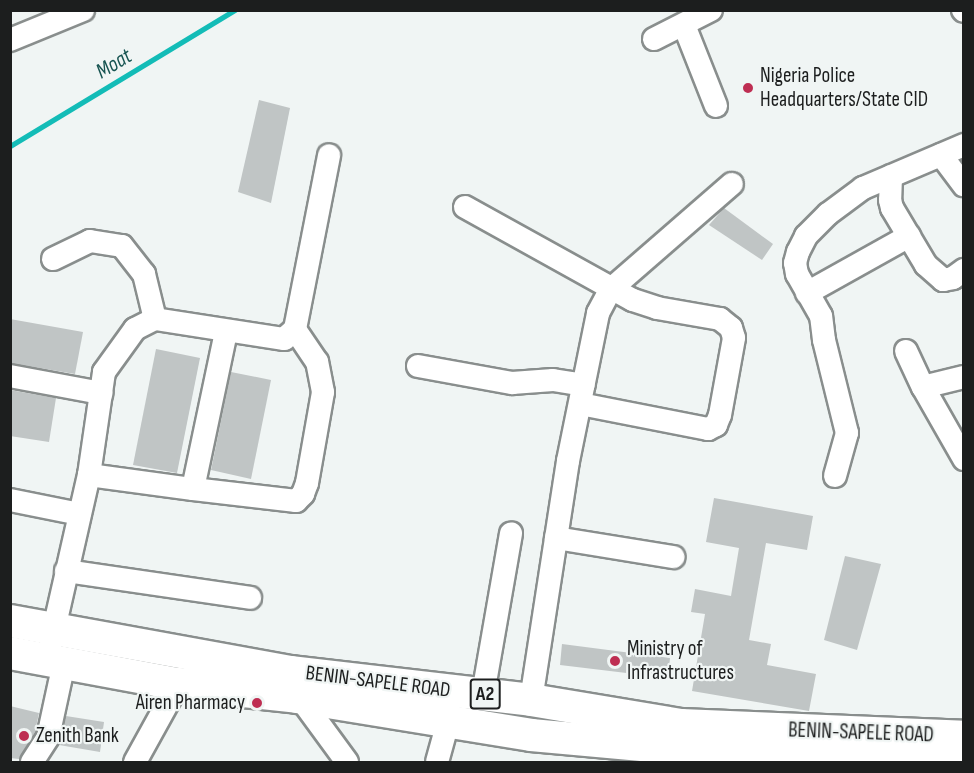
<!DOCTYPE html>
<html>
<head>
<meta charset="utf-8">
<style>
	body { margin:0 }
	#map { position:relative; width:974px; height:773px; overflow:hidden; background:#f0f5f4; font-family:"Sofia Sans Condensed",sans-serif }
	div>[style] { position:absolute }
	.stream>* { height:5px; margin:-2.5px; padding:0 2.5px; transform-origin:2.5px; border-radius:2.5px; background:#13bcb7 }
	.building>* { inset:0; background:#c0c5c5 }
	.roads { filter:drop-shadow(2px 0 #898e8d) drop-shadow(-2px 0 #898e8d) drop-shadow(0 2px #898e8d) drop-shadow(0 -2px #898e8d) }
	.minor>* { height:22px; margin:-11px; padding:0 11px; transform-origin:11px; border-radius:11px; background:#fff }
	.highway>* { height:32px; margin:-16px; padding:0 16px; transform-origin:16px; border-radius:16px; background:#fff }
	.dots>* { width:16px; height:16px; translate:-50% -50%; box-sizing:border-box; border:3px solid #f0f5f4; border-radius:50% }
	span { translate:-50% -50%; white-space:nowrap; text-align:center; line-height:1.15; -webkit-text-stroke:4.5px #f0f5f4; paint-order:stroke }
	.shield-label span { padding:2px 4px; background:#f0f5f4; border:2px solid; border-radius:4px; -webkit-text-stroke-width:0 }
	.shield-label { font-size:20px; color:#1c1e1e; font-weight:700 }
	.poi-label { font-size:21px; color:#1c1e1e }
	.left { translate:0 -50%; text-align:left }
	.right { translate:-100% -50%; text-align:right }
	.street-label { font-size:21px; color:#1c1e1e }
	.water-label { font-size:22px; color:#175451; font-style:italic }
	.frame { position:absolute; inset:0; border:12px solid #1c1e1e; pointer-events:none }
</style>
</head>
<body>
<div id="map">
	<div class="stream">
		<div style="left:10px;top:146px;width:263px;rotate:-31.2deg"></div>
	</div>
	<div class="building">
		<div style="clip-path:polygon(259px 100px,290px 108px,271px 203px,238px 192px)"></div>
		<div style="clip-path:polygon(724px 208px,773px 244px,762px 260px,709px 225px)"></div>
		<div style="clip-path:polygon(10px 319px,83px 332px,75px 374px,10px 363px)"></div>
		<div style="clip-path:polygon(156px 349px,200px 358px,177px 473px,133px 465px)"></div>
		<div style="clip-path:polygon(231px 372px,271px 380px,251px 479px,211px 470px)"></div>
		<div style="clip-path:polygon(10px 390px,56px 398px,49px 442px,10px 436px)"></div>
		<div style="clip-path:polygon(714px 498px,813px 516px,807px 550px,766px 543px,749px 640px,771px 644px,767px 665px,816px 674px,809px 711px,692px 691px,705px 614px,691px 612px,695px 589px,731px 596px,739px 548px,706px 542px)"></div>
		<div style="clip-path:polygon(845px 556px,881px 564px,857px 650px,824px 640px)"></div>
		<div style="clip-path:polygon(562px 644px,670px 658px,668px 678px,560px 665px)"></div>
		<div style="clip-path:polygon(10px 706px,39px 713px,35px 732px,19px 759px,10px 758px)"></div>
		<div style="clip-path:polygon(66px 716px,104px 722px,100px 752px,59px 745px)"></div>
	</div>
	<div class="roads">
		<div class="minor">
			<div style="left:963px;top:10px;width:1px;rotate:45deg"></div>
			<div style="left:684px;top:25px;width:87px;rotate:68.4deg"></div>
			<div style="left:654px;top:39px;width:64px;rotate:-27deg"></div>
			<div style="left:10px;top:40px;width:79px;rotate:-22.3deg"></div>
			<div style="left:941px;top:155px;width:38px;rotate:53deg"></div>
			<div style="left:891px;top:176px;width:24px;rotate:92deg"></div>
			<div style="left:890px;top:200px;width:8px;rotate:76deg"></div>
			<div style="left:892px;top:208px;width:66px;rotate:59.2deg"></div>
			<div style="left:926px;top:265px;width:23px;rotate:41deg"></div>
			<div style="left:943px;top:280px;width:10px;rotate:-11deg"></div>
			<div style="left:953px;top:278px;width:14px;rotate:-36deg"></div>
			<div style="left:465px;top:207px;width:192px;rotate:29deg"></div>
			<div style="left:633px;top:300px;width:25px;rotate:18deg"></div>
			<div style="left:657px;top:308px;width:64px;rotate:9.9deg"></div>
			<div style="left:720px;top:319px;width:14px;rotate:39deg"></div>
			<div style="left:731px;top:328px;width:10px;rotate:73deg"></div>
			<div style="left:734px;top:338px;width:78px;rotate:100.3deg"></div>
			<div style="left:720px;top:415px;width:11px;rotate:112deg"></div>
			<div style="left:716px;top:425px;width:9px;rotate:153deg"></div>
			<div style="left:708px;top:429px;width:130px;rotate:-168.9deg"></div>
			<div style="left:53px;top:259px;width:41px;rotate:-25.9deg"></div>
			<div style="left:90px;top:241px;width:32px;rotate:9deg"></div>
			<div style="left:122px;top:246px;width:36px;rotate:52deg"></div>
			<div style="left:144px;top:274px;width:46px;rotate:76.3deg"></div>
			<div style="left:807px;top:293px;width:117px;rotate:-29.2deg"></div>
			<div style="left:226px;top:332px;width:160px;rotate:101.9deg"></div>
			<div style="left:193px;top:489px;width:104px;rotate:6.6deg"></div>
			<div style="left:296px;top:501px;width:10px;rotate:-45deg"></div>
			<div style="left:303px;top:494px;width:12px;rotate:-70deg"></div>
			<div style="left:307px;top:483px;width:92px;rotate:-80deg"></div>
			<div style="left:323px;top:392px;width:31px;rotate:-101deg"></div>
			<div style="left:317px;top:362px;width:40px;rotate:-124deg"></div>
			<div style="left:906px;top:351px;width:40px;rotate:65deg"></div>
			<div style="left:923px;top:387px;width:83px;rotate:60.3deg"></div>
			<div style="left:418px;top:366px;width:96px;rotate:10.3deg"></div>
			<div style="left:512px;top:383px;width:41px;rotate:-4.2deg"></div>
			<div style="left:553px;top:380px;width:31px;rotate:9deg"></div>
			<div style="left:10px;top:376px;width:93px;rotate:10.6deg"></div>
			<div style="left:923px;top:387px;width:42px;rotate:-13.7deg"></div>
			<div style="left:89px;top:475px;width:105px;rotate:7.7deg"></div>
			<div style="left:835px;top:476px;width:45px;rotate:-74.4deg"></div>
			<div style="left:847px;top:433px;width:96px;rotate:-103.9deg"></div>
			<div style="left:824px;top:340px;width:24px;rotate:-97deg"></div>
			<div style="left:821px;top:316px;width:48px;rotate:-119.7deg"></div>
			<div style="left:797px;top:274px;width:11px;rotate:-100deg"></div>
			<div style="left:795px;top:263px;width:11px;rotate:-75deg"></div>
			<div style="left:798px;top:252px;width:18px;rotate:-63deg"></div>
			<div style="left:806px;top:236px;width:31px;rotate:-45deg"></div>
			<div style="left:828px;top:214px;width:44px;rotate:-36.6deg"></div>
			<div style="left:863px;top:188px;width:110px;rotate:-23.1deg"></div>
			<div style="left:10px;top:500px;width:71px;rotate:11.3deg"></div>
			<div style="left:556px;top:538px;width:119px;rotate:9.2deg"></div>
			<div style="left:66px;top:571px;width:186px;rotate:8.3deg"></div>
			<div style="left:51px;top:642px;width:171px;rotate:-77.2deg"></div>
			<div style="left:89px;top:475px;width:104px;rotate:-81.7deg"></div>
			<div style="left:104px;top:372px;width:53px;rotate:-54.2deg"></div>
			<div style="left:135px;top:329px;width:22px;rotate:-27deg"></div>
			<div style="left:155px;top:319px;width:131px;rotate:8.8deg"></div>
			<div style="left:284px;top:339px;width:15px;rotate:-42deg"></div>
			<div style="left:295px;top:329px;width:177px;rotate:-78.9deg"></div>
			<div style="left:295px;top:691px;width:88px;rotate:53.8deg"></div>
			<div style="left:483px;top:694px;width:163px;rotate:-80.1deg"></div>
			<div style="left:531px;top:700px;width:242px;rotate:-81.2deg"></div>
			<div style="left:568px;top:461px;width:151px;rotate:-78.5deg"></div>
			<div style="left:598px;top:313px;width:27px;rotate:-62deg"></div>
			<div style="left:611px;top:289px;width:160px;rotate:-41deg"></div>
			<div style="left:32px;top:762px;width:30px;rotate:-57deg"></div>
			<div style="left:48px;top:737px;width:76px;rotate:-77.8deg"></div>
			<div style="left:135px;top:762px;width:89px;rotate:-61.1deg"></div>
			<div style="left:437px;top:762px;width:41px;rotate:-74.6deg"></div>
		</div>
		<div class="highway">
			<div style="left:10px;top:621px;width:285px;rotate:10.3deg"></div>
			<div style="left:290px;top:672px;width:243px;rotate:6.6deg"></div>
			<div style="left:531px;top:700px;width:152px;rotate:9.5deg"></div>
			<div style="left:681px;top:725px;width:283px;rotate:2.4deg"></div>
			<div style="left:10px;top:653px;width:171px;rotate:10.5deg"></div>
			<div style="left:178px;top:684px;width:120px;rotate:6.2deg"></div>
			<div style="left:297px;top:697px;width:237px;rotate:9.2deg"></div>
			<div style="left:531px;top:735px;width:200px;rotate:5.2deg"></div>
			<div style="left:730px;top:753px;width:233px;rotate:2.2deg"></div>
		</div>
	</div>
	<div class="dots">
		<div style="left:748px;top:88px;background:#be2e52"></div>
		<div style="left:615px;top:661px;background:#be2e52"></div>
		<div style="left:257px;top:703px;background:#be2e52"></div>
		<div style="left:24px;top:736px;background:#be2e52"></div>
	</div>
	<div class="shield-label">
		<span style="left:485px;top:694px">A2</span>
	</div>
	<div class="poi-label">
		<span class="left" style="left:760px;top:88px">Nigeria Police<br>Headquarters/State CID</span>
		<span class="left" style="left:627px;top:661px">Ministry of<br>Infrastructures</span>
		<span class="right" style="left:245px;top:703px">Airen Pharmacy</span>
		<span class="left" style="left:36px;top:736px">Zenith Bank</span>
	</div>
	<div class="street-label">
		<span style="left:378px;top:682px;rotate:7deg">BENIN-SAPELE ROAD</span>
		<span style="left:861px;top:733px;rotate:2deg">BENIN-SAPELE ROAD</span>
	</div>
	<div class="water-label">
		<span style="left:114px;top:64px;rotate:-31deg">Moat</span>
	</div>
	<div class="frame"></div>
</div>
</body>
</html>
